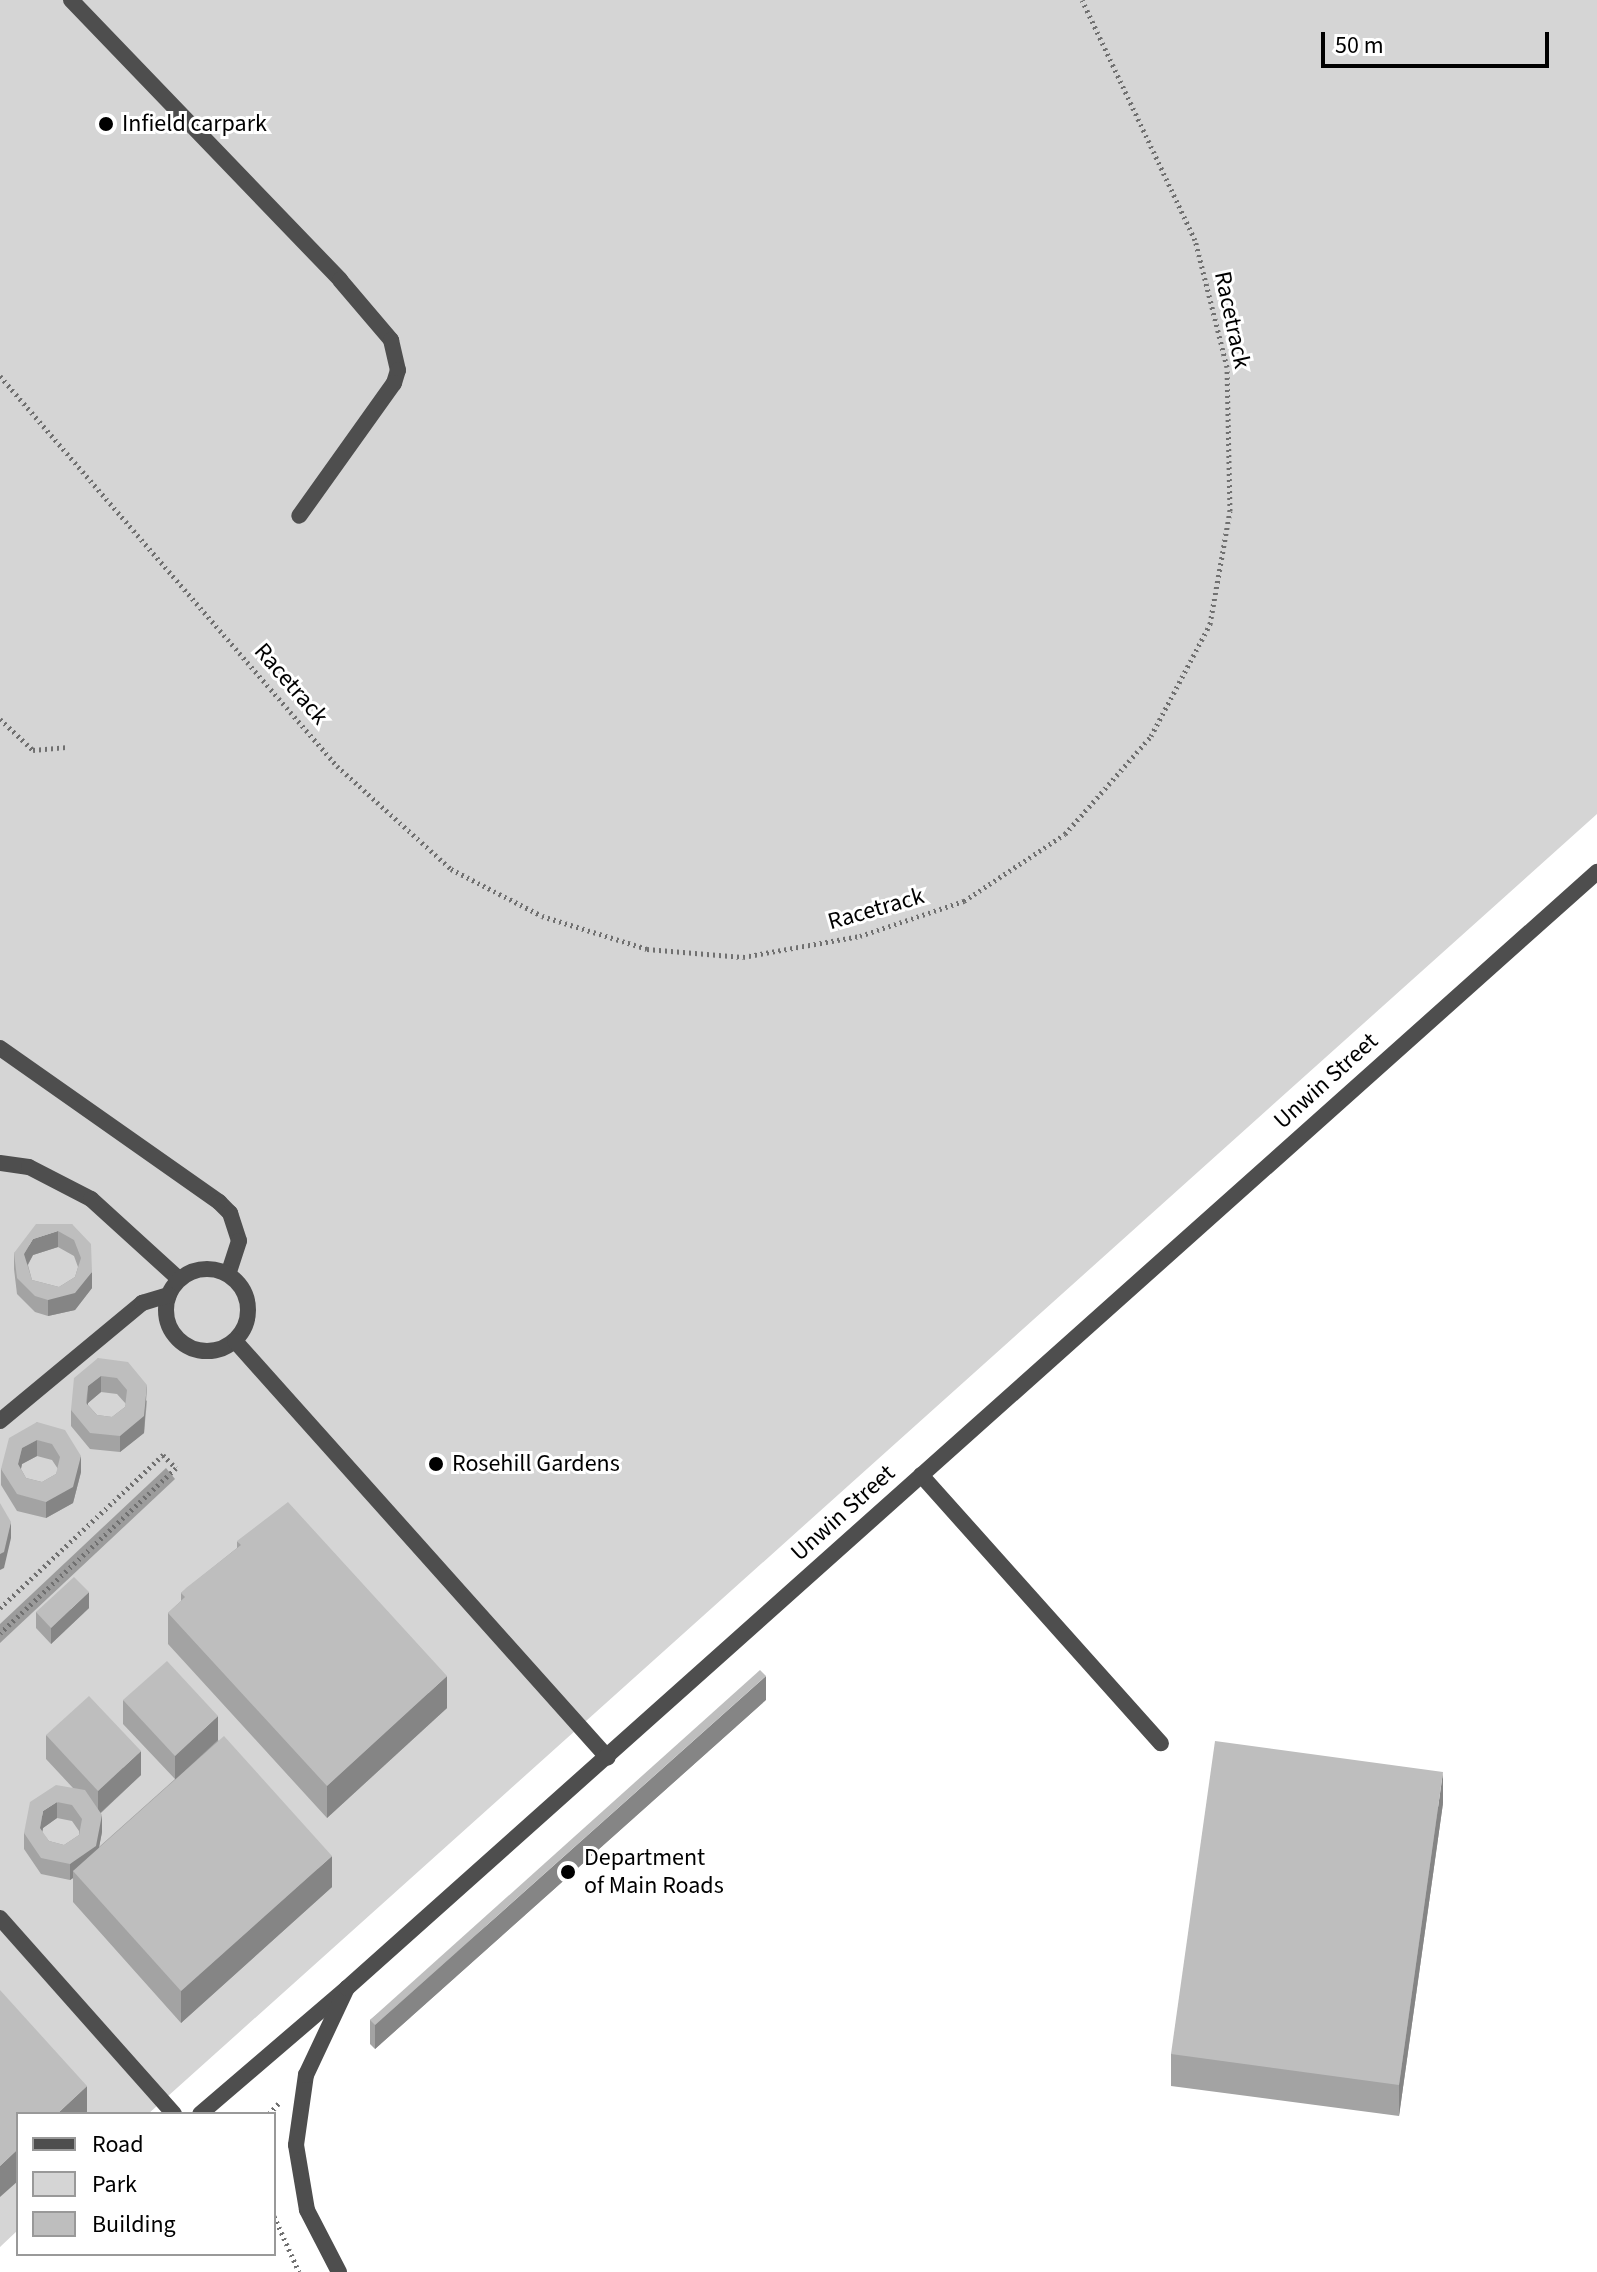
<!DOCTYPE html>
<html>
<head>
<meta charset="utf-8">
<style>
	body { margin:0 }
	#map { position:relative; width:1597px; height:2272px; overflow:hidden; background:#fff; font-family:"Source Sans 3",sans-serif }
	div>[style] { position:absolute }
	.green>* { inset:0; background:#d5d5d5 }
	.water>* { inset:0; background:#9c9c9c }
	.path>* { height:5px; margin-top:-2.5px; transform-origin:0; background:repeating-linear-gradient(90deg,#707070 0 2px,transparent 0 6px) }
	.service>* { height:16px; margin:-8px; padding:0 8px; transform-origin:8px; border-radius:8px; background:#4e4e4e }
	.service>.ring { margin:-8px; padding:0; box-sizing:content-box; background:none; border:16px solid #4e4e4e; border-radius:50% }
	.minor>* { height:16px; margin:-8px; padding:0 8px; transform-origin:8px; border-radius:8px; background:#4e4e4e }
	.wall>* { inset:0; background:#a3a3a3 }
	.shaded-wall>* { inset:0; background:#858585 }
	.building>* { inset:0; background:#bebebe }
	.dots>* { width:22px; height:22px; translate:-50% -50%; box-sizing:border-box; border:4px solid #fff; border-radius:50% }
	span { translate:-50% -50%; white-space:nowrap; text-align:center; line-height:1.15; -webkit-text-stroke:6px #fff; paint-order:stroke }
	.poi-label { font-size:24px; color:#000 }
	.left { translate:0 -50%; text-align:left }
	.street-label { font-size:24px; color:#000 }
	.legend { position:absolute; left:16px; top:2112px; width:260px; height:144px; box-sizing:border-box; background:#fff; border:2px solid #999; margin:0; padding:10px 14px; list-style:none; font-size:24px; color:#000 }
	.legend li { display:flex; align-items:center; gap:16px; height:40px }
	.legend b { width:40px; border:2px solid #999 }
	.scale { position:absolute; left:1321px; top:32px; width:228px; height:36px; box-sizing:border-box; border:4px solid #000; border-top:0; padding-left:10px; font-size:24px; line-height:28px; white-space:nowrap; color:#000; -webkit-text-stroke:6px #fff; paint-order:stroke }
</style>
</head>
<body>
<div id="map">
	<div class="green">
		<div style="clip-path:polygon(0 0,1597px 0,1597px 814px,148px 2114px,18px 2114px,18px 2230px,0 2247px)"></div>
	</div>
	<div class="water">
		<div style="clip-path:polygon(166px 1468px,175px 1479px,0 1643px,0 1624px)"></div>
	</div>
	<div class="path">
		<div style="left:0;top:376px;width:515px;rotate:49.17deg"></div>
		<div style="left:337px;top:766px;width:154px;rotate:42.1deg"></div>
		<div style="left:451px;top:869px;width:102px;rotate:27.3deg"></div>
		<div style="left:542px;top:916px;width:110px;rotate:17.4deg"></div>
		<div style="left:647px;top:949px;width:96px;rotate:4.8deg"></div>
		<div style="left:743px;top:957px;width:119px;rotate:-10.2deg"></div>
		<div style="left:860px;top:936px;width:110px;rotate:-18.6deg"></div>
		<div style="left:964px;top:901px;width:121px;rotate:-33.6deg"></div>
		<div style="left:1065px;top:834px;width:130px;rotate:-48.7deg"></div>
		<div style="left:1151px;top:736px;width:127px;rotate:-62.2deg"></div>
		<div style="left:1210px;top:624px;width:115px;rotate:-80deg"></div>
		<div style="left:1230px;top:511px;width:144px;rotate:-91.2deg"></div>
		<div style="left:1227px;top:367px;width:131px;rotate:-104.1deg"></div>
		<div style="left:1195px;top:240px;width:265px;rotate:-115.2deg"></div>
		<div style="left:0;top:719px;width:45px;rotate:43.2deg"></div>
		<div style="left:33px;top:750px;width:33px;rotate:-5deg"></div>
		<div style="left:0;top:1608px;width:224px;rotate:-43.2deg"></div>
		<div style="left:163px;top:1455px;width:18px;rotate:45deg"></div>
		<div style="left:176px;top:1468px;width:241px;rotate:136.8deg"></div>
		<div style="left:269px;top:2114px;width:15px;rotate:-48deg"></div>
		<div style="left:274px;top:2216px;width:61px;rotate:65.9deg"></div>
	</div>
	<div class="service">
		<div style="left:71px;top:0;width:388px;rotate:46.1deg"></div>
		<div style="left:340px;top:280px;width:79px;rotate:49.6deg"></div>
		<div style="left:391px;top:340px;width:31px;rotate:77deg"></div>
		<div style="left:398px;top:370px;width:14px;rotate:107deg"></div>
		<div style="left:394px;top:383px;width:163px;rotate:125.5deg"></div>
		<div style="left:0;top:1048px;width:268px;rotate:35.1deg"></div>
		<div style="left:219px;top:1202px;width:16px;rotate:45deg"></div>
		<div style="left:230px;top:1213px;width:29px;rotate:72deg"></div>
		<div style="left:239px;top:1241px;width:35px;rotate:108deg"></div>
		<div style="left:0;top:1163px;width:29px;rotate:8deg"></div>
		<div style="left:29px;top:1167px;width:70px;rotate:27.3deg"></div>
		<div style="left:91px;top:1199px;width:119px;rotate:42.3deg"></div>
		<div class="ring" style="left:166px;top:1269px;width:66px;height:66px"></div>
		<div style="left:235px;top:1341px;width:559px;rotate:48.19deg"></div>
		<div style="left:0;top:1421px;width:185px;rotate:-39.7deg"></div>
		<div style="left:142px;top:1303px;width:28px;rotate:-17deg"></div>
		<div style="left:921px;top:1475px;width:360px;rotate:48.2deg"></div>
		<div style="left:0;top:1918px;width:262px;rotate:48.4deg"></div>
		<div style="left:200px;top:2114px;width:194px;rotate:-40.6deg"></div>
	</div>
	<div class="minor">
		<div style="left:339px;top:2272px;width:70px;rotate:-117.3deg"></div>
		<div style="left:307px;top:2210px;width:66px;rotate:-99.6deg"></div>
		<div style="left:296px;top:2145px;width:71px;rotate:-81.9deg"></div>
		<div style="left:306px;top:2075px;width:96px;rotate:-64.8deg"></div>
		<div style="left:347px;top:1988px;width:1676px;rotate:-41.76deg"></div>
	</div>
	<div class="wall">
		<div style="clip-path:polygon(evenodd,72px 1224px,92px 1288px,75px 1310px,48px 1316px,35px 1312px,17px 1294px,14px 1269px,14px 1253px,72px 1224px,58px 1247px,74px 1256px,78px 1267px,75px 1277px,59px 1287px,32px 1280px,28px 1265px,33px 1255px,58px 1247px)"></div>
		<div style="clip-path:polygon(evenodd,98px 1358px,147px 1401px,144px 1433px,120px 1452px,90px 1449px,71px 1426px,71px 1410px,98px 1358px,101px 1392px,117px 1394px,126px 1404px,125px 1407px,112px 1417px,97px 1415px,88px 1405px,88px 1403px,101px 1392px)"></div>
		<div style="clip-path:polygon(evenodd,37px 1422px,81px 1472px,73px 1503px,46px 1518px,17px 1511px,1px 1485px,1px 1469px,37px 1422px,37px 1456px,52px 1460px,58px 1469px,56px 1474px,42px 1482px,26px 1478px,21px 1469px,22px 1464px,37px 1456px)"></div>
		<div style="clip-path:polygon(237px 1541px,447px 1708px,327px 1818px,168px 1644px,168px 1613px,181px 1601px,181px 1593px,237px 1548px)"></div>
		<div style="clip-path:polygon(89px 1608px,51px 1644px,36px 1628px,36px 1612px)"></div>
		<div style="clip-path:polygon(evenodd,123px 1700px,218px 1740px,332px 1887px,181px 2023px,73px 1902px,73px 1878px,70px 1880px,41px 1874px,24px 1849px,24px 1833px,73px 1788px,46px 1759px,46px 1735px,141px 1775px,101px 1813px,102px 1832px,99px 1847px,175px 1779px,123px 1724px,123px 1700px,57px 1818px,72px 1821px,79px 1831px,79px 1835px,64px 1845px,49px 1841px,42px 1832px,43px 1828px,57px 1818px)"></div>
		<div style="clip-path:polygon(766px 1700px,375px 2049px,370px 2044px,370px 2020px)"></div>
		<div style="clip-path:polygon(1443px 1803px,1399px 2116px,1171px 2086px,1171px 2054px)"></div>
	</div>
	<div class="shaded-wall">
		<div style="clip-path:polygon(58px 1231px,58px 1247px,33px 1255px,24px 1271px,24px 1254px,33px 1239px)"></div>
		<div style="clip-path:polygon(92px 1272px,92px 1288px,75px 1310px,48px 1316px,48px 1300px)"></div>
		<div style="clip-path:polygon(101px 1376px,101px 1392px,88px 1403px,86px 1419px,88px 1386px)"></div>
		<div style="clip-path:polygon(147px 1385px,144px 1433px,120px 1452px,120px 1436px)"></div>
		<div style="clip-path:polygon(37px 1440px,37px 1456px,22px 1464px,18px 1481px,18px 1464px,22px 1448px)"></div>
		<div style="clip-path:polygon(81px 1456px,81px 1472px,73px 1503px,46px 1518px,46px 1502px)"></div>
		<div style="clip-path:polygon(11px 1522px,11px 1538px,4px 1568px,0 1570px,0 1554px)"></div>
		<div style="clip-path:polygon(89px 1592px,89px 1608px,51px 1644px,51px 1628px)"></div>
		<div style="clip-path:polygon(447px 1676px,447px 1708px,327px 1818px,327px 1786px)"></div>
		<div style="clip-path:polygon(766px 1676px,766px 1700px,375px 2049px,375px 2025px)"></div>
		<div style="clip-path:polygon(218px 1716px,218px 1740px,175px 1780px,175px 1756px)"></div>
		<div style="clip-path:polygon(141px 1751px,141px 1775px,98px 1815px,98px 1791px)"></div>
		<div style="clip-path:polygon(1443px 1772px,1443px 1803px,1399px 2116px,1399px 2085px)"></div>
		<div style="clip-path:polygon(57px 1802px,57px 1818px,43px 1828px,40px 1844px,40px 1828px,43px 1811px)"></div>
		<div style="clip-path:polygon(102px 1815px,102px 1832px,96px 1863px,73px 1871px,73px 1878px,70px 1880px,70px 1864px)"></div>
		<div style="clip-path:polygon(332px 1856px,332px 1887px,181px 2023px,181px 1991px)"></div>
		<div style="clip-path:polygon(87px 2086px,87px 2114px,57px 2114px)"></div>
		<div style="clip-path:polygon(18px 2149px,18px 2181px,0 2197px,0 2166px)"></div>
	</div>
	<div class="building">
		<div style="clip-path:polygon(evenodd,36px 1224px,72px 1224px,91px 1244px,92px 1272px,75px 1293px,48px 1300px,35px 1296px,17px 1278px,14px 1253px,36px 1224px,58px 1231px,74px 1240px,81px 1258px,75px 1277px,59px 1287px,32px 1280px,24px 1254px,33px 1239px,58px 1231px)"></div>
		<div style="clip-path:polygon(evenodd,98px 1358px,128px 1362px,147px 1385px,144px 1416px,120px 1436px,90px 1433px,71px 1410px,74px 1378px,98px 1358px,101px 1376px,117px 1378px,127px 1390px,125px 1407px,112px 1417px,97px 1415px,86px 1403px,88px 1386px,101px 1376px)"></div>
		<div style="clip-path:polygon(evenodd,37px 1422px,65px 1430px,81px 1456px,73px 1487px,46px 1502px,17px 1494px,1px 1469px,9px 1438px,37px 1422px,37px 1440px,52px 1444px,60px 1457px,56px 1474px,42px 1482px,26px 1478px,18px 1464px,22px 1448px,37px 1440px)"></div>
		<div style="clip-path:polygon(288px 1502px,447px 1676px,327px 1786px,168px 1613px,185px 1597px,181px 1593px,186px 1588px,241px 1545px,237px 1541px)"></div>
		<div style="clip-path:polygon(0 1503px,11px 1522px,4px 1552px,0 1554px)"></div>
		<div style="clip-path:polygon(74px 1577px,89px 1592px,51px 1628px,36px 1612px)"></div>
		<div style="clip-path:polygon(167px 1661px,218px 1716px,175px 1756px,123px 1700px)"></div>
		<div style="clip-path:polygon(760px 1670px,766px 1676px,375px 2025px,370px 2020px)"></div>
		<div style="clip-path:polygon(89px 1696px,141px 1751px,98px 1791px,46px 1735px)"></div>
		<div style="clip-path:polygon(224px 1736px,332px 1856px,181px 1991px,73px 1871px)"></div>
		<div style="clip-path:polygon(1215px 1741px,1443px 1772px,1399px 2085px,1171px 2054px)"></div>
		<div style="clip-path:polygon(evenodd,56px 1785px,85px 1790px,102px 1815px,96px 1846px,70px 1864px,41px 1858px,24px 1833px,30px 1802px,56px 1785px,57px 1802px,72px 1805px,82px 1819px,79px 1835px,64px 1845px,49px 1841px,40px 1828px,43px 1811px,57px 1802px)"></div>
		<div style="clip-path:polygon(0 1990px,87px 2086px,57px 2114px,18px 2114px,18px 2149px,0 2166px)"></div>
	</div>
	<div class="dots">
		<div style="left:106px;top:124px;background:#000"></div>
		<div style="left:436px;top:1464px;background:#000"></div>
		<div style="left:568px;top:1872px;background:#000"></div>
	</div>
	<div class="poi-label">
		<span class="left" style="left:122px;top:124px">Infield carpark</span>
		<span class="left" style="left:452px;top:1464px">Rosehill Gardens</span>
		<span class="left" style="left:584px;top:1872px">Department<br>of Main Roads</span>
	</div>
	<div class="street-label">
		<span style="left:1232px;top:320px;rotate:78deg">Racetrack</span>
		<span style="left:291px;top:684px;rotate:49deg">Racetrack</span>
		<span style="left:876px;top:909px;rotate:-16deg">Racetrack</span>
		<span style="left:1326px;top:1081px;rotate:-42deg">Unwin Street</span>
		<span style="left:843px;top:1513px;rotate:-42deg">Unwin Street</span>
	</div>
	<ul class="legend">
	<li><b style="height:10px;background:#4e4e4e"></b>Road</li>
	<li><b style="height:22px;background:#d5d5d5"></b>Park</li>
	<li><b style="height:22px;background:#bebebe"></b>Building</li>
	</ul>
	<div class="scale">50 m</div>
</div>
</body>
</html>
